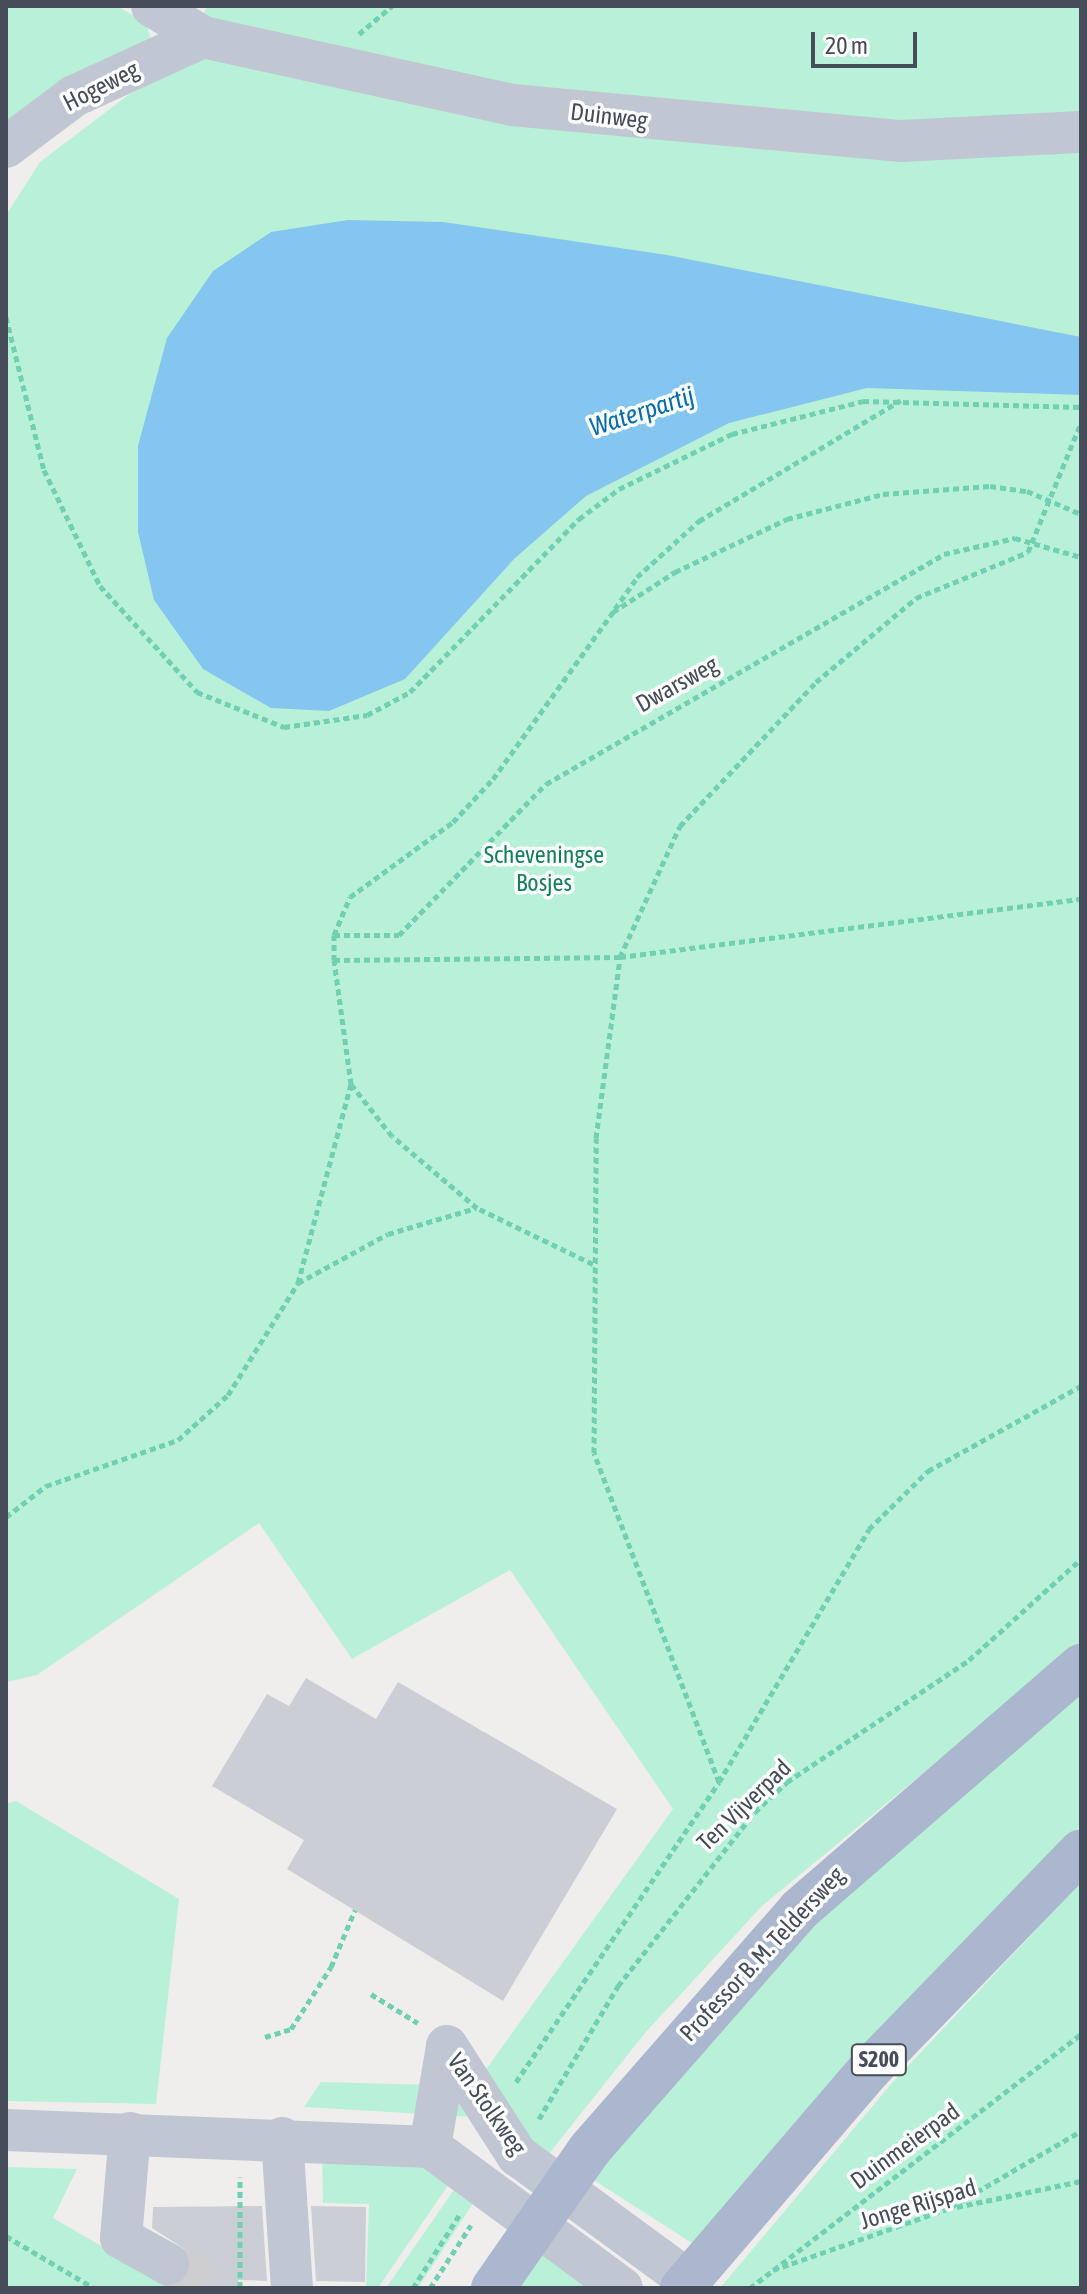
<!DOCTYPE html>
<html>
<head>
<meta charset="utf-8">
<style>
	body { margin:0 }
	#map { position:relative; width:1087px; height:2294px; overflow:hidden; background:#f0eeed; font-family:"Asap Condensed",sans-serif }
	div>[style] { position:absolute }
	.green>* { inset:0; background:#b9f0d8 }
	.water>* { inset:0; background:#84c6ef }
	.building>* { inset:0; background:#ccced5 }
	.minor-tunnel>* { height:42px; margin-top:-21px; transform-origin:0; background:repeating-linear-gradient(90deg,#ceced0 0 42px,transparent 0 63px) }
	.path>* { height:5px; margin-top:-2.5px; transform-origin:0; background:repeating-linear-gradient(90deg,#70d0b1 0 6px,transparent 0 10px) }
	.minor>* { height:42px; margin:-21px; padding:0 21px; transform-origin:21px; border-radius:21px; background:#c0c7d3 }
	.major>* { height:44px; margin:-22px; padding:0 22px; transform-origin:22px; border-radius:22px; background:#abb7ce }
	span { translate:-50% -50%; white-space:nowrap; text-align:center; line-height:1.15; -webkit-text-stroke:7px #fff; paint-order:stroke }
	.shield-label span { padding:2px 6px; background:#fff; border:2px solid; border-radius:6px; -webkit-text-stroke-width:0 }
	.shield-label { font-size:22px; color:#454d5b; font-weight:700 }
	.street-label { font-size:24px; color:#454d5b }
	.park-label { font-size:24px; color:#137f5c }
	.water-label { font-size:26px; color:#066dad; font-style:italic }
	.frame { position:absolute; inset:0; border:8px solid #454d5b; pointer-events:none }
	.scale { position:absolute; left:811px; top:32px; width:106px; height:36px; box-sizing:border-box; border:4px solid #454d5b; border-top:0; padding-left:10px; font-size:24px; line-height:28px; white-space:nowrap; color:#454d5b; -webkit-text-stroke:6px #fff; paint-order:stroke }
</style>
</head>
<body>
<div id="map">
	<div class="green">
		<div style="clip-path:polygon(6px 6px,117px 6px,146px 23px,151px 39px,6px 130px)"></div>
		<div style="clip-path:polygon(207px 6px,1081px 6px,1081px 1643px,762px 1906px,645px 2033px,548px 2155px,492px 2118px,304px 2107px,321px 2082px,474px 2086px,673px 1809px,510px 1570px,352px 1659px,259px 1523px,37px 1675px,6px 1682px,6px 215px,40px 162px,189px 49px)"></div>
		<div style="clip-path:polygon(1081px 1693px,1081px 1825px,695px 2245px,592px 2179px,834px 1901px)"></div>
		<div style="clip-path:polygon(16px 1801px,179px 1899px,156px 2104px,6px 2101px,6px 1804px)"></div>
		<div style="clip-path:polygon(1081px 1882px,1081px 2288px,720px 2288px,892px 2083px)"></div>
		<div style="clip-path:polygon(322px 2151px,427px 2156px,455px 2175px,378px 2288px,366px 2288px,369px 2204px,323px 2203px)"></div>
		<div style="clip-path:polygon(6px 2167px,77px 2169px,53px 2218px,174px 2288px,6px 2288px)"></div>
		<div style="clip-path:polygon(462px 2178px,481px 2191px,418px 2288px,386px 2288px)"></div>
		<div style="clip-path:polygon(542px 2251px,598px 2288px,514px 2288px)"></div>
	</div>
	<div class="water">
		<div style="clip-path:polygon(348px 220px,443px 222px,667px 255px,1081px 337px,1081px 395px,867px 388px,729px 423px,586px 496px,514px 559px,405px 679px,329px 711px,271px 708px,203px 669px,154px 600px,138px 532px,138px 446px,167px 338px,213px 271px,271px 232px)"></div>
	</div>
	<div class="building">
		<div style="clip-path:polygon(306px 1678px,376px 1719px,398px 1682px,617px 1809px,503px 2001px,287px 1869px,304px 1840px,212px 1786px,267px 1694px,289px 1706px)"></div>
		<div style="clip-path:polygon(262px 2206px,267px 2281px,238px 2280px,239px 2288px,178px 2285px,189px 2275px,189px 2252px,152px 2228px,153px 2207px)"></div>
		<div style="clip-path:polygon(311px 2206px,366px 2207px,365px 2282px,316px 2281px)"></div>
	</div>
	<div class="minor-tunnel">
		<div style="left:168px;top:2264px;width:48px;rotate:30.3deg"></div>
	</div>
	<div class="path">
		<div style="left:359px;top:34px;width:43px;rotate:-40.3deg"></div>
		<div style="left:6px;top:317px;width:158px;rotate:76.1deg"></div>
		<div style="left:44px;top:470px;width:129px;rotate:64.2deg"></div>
		<div style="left:100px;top:586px;width:144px;rotate:47.5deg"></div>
		<div style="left:197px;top:692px;width:94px;rotate:21.9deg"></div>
		<div style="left:284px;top:727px;width:84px;rotate:-8.2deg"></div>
		<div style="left:367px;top:715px;width:49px;rotate:-28.1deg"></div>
		<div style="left:410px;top:692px;width:242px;rotate:-45.7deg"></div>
		<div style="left:579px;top:519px;width:50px;rotate:-36.9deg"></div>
		<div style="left:619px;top:489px;width:126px;rotate:-26deg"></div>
		<div style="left:732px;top:434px;width:135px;rotate:-14.1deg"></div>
		<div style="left:863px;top:401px;width:218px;rotate:1.6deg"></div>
		<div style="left:615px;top:609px;width:39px;rotate:-55deg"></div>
		<div style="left:637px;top:577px;width:84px;rotate:-42.1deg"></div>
		<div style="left:699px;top:521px;width:235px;rotate:-30.9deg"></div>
		<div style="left:334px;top:935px;width:65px"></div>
		<div style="left:399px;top:935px;width:211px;rotate:-45.8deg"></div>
		<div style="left:546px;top:784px;width:460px;rotate:-30deg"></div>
		<div style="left:944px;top:554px;width:73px;rotate:-12.7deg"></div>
		<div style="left:1015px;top:538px;width:69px;rotate:16.1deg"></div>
		<div style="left:334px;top:960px;width:286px;rotate:-0.6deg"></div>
		<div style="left:620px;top:957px;width:465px;rotate:-7.2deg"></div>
		<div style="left:593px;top:1264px;width:129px;rotate:-154.2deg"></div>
		<div style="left:477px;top:1208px;width:111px;rotate:-139.7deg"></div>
		<div style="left:392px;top:1136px;width:66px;rotate:-128.3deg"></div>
		<div style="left:351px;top:1084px;width:125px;rotate:-97.8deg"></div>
		<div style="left:334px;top:960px;width:25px;rotate:-90deg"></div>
		<div style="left:334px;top:935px;width:41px;rotate:-67.2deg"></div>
		<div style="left:350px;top:897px;width:127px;rotate:-36.1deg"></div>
		<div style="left:453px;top:822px;width:59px;rotate:-47.1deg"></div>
		<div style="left:493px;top:779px;width:206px;rotate:-54.3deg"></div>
		<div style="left:613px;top:612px;width:74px;rotate:-32.8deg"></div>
		<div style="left:675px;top:572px;width:124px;rotate:-25.3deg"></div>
		<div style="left:787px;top:519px;width:99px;rotate:-14.6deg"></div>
		<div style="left:883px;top:494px;width:107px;rotate:-4.3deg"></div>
		<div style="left:990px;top:486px;width:37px;rotate:8deg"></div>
		<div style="left:1027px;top:491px;width:59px;rotate:23.1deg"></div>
		<div style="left:298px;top:1283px;width:102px;rotate:-28.6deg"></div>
		<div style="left:388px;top:1234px;width:92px;rotate:-16.5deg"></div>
		<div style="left:6px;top:1517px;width:51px;rotate:-37.8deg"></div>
		<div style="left:46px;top:1486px;width:140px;rotate:-19.2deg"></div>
		<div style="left:178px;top:1440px;width:67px;rotate:-42deg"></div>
		<div style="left:228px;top:1395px;width:132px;rotate:-58deg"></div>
		<div style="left:298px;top:1283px;width:206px;rotate:-75.1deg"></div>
		<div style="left:719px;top:1782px;width:352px;rotate:-110.8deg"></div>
		<div style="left:594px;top:1453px;width:315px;rotate:-89.6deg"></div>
		<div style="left:596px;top:1138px;width:183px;rotate:-82.4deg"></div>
		<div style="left:620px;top:957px;width:144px;rotate:-65.4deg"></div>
		<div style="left:680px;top:826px;width:198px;rotate:-46.6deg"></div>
		<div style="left:816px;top:682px;width:131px;rotate:-40deg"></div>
		<div style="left:916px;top:598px;width:121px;rotate:-22.3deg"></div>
		<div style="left:1028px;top:552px;width:139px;rotate:-67.7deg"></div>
		<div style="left:371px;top:1994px;width:55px;rotate:31.7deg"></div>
		<div style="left:265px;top:2037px;width:27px;rotate:-17deg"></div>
		<div style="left:291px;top:2029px;width:74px;rotate:-57.2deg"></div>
		<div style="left:331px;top:1967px;width:62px;rotate:-67.2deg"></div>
		<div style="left:516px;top:2082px;width:362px;rotate:-55.9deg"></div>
		<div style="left:719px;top:1782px;width:294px;rotate:-59.3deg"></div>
		<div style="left:869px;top:1529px;width:83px;rotate:-44.5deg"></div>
		<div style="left:928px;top:1471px;width:175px;rotate:-29.1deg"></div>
		<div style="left:539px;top:2119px;width:155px;rotate:-59.3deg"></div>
		<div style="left:618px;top:1986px;width:221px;rotate:-51.8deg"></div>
		<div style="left:755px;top:1812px;width:44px;rotate:-43.2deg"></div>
		<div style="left:787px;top:1782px;width:219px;rotate:-33.8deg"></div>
		<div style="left:969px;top:1660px;width:151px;rotate:-42deg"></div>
		<div style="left:951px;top:2207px;width:151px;rotate:-30.3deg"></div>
		<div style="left:6px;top:2236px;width:102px;rotate:30.6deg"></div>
		<div style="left:773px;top:2270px;width:184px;rotate:-19.3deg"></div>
		<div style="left:947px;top:2209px;width:137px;rotate:-11.8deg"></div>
		<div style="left:240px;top:2288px;width:111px;rotate:-90deg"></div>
		<div style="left:413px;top:2288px;width:88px;rotate:-57.6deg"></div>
		<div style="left:430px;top:2288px;width:75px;rotate:-56.9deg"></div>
		<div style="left:750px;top:2288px;width:417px;rotate:-37.5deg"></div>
	</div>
	<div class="minor">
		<div style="left:152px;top:6px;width:60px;rotate:31.3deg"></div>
		<div style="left:203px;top:37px;width:316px;rotate:12.4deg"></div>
		<div style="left:512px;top:105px;width:391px;rotate:5.3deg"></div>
		<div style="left:901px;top:141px;width:180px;rotate:-2.9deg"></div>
		<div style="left:6px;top:147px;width:85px;rotate:-36.9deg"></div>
		<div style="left:74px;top:96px;width:142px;rotate:-24.6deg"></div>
		<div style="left:6px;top:2130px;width:424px;rotate:2.3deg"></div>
		<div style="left:430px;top:2147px;width:238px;rotate:36.3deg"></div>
		<div style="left:130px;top:2133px;width:105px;rotate:94.9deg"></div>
		<div style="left:121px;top:2238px;width:54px;rotate:29deg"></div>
		<div style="left:282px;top:2138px;width:150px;rotate:86.2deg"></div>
		<div style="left:430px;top:2147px;width:102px;rotate:-80.4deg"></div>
		<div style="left:447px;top:2046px;width:130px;rotate:57.3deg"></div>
		<div style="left:517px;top:2155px;width:212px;rotate:36.2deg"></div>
	</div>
	<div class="major">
		<div style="left:493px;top:2288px;width:169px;rotate:-55.1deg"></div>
		<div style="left:590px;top:2149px;width:317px;rotate:-48.8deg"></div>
		<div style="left:799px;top:1910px;width:373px;rotate:-40.9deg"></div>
		<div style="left:682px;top:2288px;width:289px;rotate:-49.4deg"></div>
		<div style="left:870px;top:2069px;width:303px;rotate:-45.9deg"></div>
	</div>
	<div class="shield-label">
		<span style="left:879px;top:2060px">S200</span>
	</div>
	<div class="street-label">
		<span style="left:101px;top:86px;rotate:-27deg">Hogeweg</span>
		<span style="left:609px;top:116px;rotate:7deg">Duinweg</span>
		<span style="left:677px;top:684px;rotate:-29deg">Dwarsweg</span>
		<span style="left:744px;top:1805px;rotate:-44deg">Ten Vijverpad</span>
		<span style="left:762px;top:1954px;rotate:-47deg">Professor B. M. Teldersweg</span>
		<span style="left:487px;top:2104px;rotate:55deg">Van Stolkweg</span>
		<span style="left:905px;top:2146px;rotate:-36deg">Duinmeierpad</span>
		<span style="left:918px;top:2204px;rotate:-17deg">Jonge Rijspad</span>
	</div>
	<div class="park-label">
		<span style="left:544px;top:869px">Scheveningse<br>Bosjes</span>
	</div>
	<div class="water-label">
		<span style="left:642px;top:412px;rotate:-18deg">Waterpartij</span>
	</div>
	<div class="frame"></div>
	<div class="scale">20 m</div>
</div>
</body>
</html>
